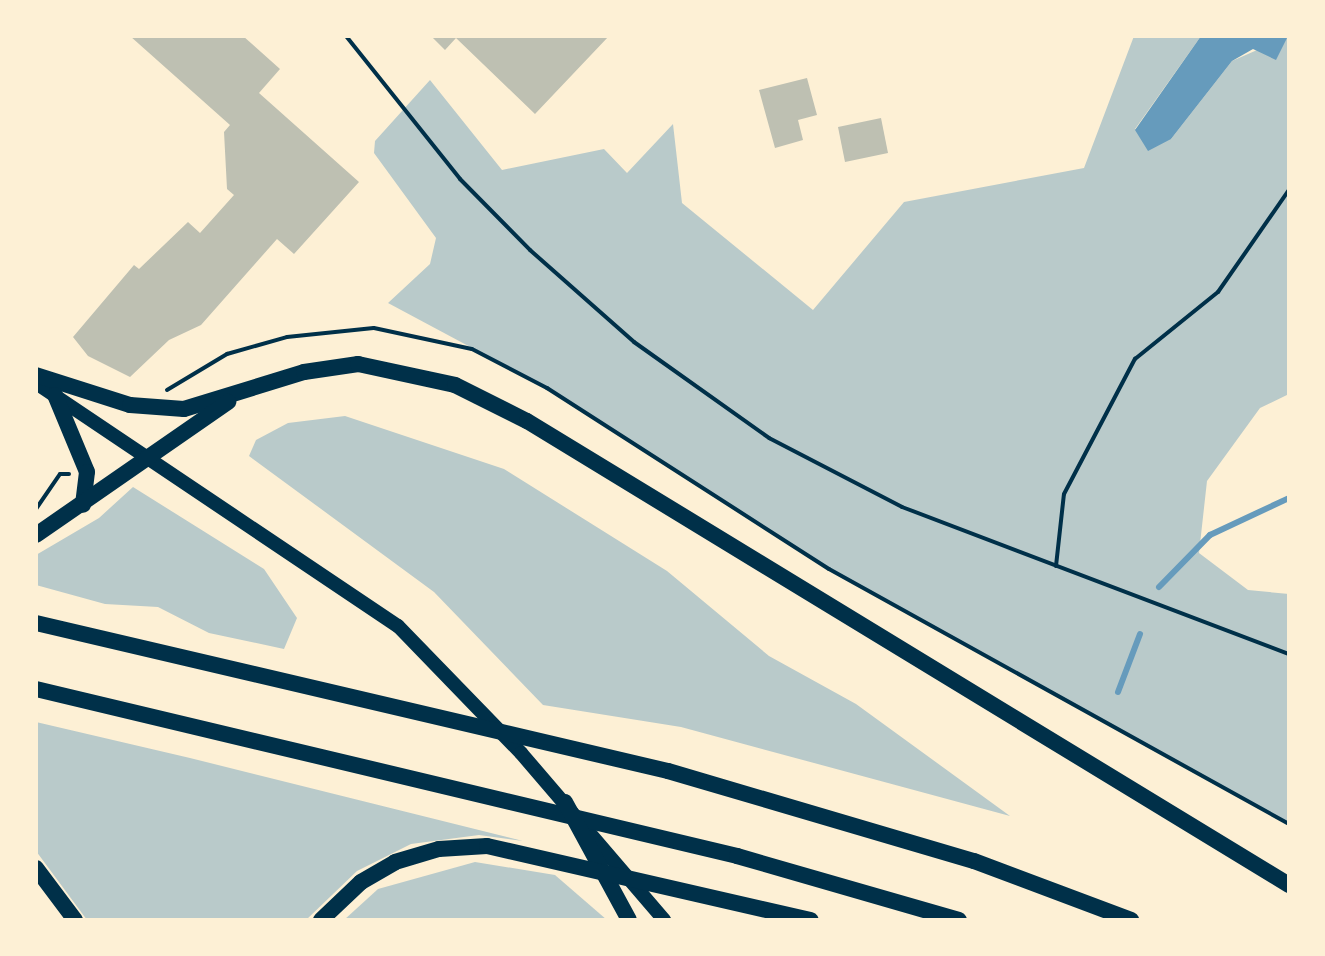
<!DOCTYPE html>
<html>
<head>
<meta charset="utf-8">
<style>
	body { margin:0 }
	#map { position:relative; width:1325px; height:956px; overflow:hidden; background:#fdf0d5; font-family:Karla,sans-serif }
	div>[style] { position:absolute }
	.green>* { inset:0; background:#b9caca }
	.water>* { inset:0; background:#669bbc }
	.stream>* { height:6px; margin:-3px; padding:0 3px; transform-origin:3px; border-radius:3px; background:#669bbc }
	.building>* { inset:0; background:#bec0b2 }
	.path>* { height:4px; margin:-2px; padding:0 2px; transform-origin:2px; border-radius:2px; background:#003049 }
	.primary>* { height:14px; margin:-7px; padding:0 7px; transform-origin:7px; border-radius:7px; background:#003049 }
	.motorway>* { height:16px; margin:-8px; padding:0 8px; transform-origin:8px; border-radius:8px; background:#003049 }
	span { translate:-50% -50%; white-space:nowrap; text-align:center; line-height:1.15; -webkit-text-stroke:6px #fdf0d5; paint-order:stroke }
	.frame { position:absolute; inset:0; border:38px solid #fdf0d5; pointer-events:none }
</style>
</head>
<body>
<div id="map">
	<div class="green">
		<div style="clip-path:polygon(1134px 36px,1201px 36px,1135px 129px,1171px 139px,1232px 61px,1289px 36px,1289px 394px,1260px 408px,1207px 481px,1199px 553px,1248px 590px,1289px 594px,1289px 824px,829px 569px,547px 388px,388px 303px,430px 264px,436px 238px,374px 153px,375px 141px,430px 80px,502px 170px,604px 149px,627px 173px,673px 124px,682px 203px,813px 310px,904px 202px,1084px 168px)"></div>
		<div style="clip-path:polygon(345px 416px,504px 469px,667px 571px,769px 656px,856px 704px,1010px 816px,681px 727px,543px 705px,434px 592px,249px 456px,256px 440px,288px 423px)"></div>
		<div style="clip-path:polygon(133px 487px,264px 569px,297px 618px,284px 649px,209px 633px,158px 607px,105px 604px,36px 585px,36px 555px,99px 518px)"></div>
		<div style="clip-path:polygon(36px 722px,190px 758px,523px 841px,479px 835px,411px 844px,357px 871px,306px 920px,87px 920px,36px 851px)"></div>
		<div style="clip-path:polygon(475px 862px,555px 875px,607px 920px,344px 920px,378px 889px)"></div>
	</div>
	<div class="water">
		<div style="clip-path:polygon(1201px 36px,1288px 36px,1276px 60px,1253px 49px,1232px 61px,1171px 139px,1148px 151px,1135px 130px)"></div>
	</div>
	<div class="stream">
		<div style="left:1159px;top:587px;width:73px;rotate:-45.6deg"></div>
		<div style="left:1210px;top:535px;width:87px;rotate:-25.1deg"></div>
		<div style="left:1118px;top:692px;width:62px;rotate:-69.2deg"></div>
	</div>
	<div class="building">
		<div style="clip-path:polygon(130px 36px,243px 36px,280px 69px,259px 93px,359px 182px,294px 254px,277px 239px,201px 325px,169px 340px,130px 377px,88px 356px,73px 337px,134px 265px,139px 269px,188px 222px,200px 233px,234px 195px,227px 189px,224px 132px,230px 125px)"></div>
		<div style="clip-path:polygon(431px 36px,609px 36px,535px 114px,456px 38px,445px 50px)"></div>
		<div style="clip-path:polygon(807px 78px,817px 115px,798px 120px,803px 140px,775px 148px,759px 90px)"></div>
		<div style="clip-path:polygon(881px 118px,888px 153px,845px 162px,838px 127px)"></div>
	</div>
	<div class="path">
		<div style="left:346px;top:36px;width:183px;rotate:51.4deg"></div>
		<div style="left:460px;top:179px;width:100px;rotate:45.4deg"></div>
		<div style="left:530px;top:250px;width:139px;rotate:41.5deg"></div>
		<div style="left:634px;top:342px;width:166px;rotate:35.4deg"></div>
		<div style="left:769px;top:438px;width:150px;rotate:27.4deg"></div>
		<div style="left:902px;top:507px;width:414px;rotate:20.8deg"></div>
		<div style="left:167px;top:390px;width:70px;rotate:-31deg"></div>
		<div style="left:227px;top:354px;width:62px;rotate:-15.8deg"></div>
		<div style="left:287px;top:337px;width:87px;rotate:-5.9deg"></div>
		<div style="left:374px;top:328px;width:100px;rotate:12.1deg"></div>
		<div style="left:472px;top:349px;width:85px;rotate:27.5deg"></div>
		<div style="left:547px;top:388px;width:335px;rotate:32.7deg"></div>
		<div style="left:829px;top:569px;width:526px;rotate:29deg"></div>
		<div style="left:36px;top:509px;width:42px;rotate:-55.6deg"></div>
		<div style="left:60px;top:474px;width:9px"></div>
		<div style="left:1056px;top:566px;width:72px;rotate:-83.7deg"></div>
		<div style="left:1064px;top:494px;width:153px;rotate:-62.3deg"></div>
		<div style="left:1135px;top:359px;width:107px;rotate:-38.9deg"></div>
		<div style="left:1218px;top:292px;width:124px;rotate:-55.2deg"></div>
	</div>
	<div class="primary">
		<div style="left:36px;top:383px;width:436px;rotate:33.9deg"></div>
		<div style="left:398px;top:626px;width:177px;rotate:45.9deg"></div>
		<div style="left:521px;top:753px;width:220px;rotate:49.4deg"></div>
	</div>
	<div class="motorway">
		<div style="left:36px;top:375px;width:99px;rotate:17.7deg"></div>
		<div style="left:130px;top:405px;width:54px;rotate:4.2deg"></div>
		<div style="left:184px;top:409px;width:126px;rotate:-17.1deg"></div>
		<div style="left:304px;top:372px;width:55px;rotate:-8.4deg"></div>
		<div style="left:358px;top:364px;width:99px;rotate:12.2deg"></div>
		<div style="left:455px;top:385px;width:80px;rotate:26.6deg"></div>
		<div style="left:527px;top:421px;width:892px;rotate:31.34deg"></div>
		<div style="left:55px;top:395px;width:83px;rotate:67.4deg"></div>
		<div style="left:87px;top:472px;width:33px;rotate:97deg"></div>
		<div style="left:36px;top:535px;width:234px;rotate:-34.7deg"></div>
		<div style="left:36px;top:623px;width:649px;rotate:13.18deg"></div>
		<div style="left:668px;top:771px;width:319px;rotate:16.4deg"></div>
		<div style="left:974px;top:861px;width:168px;rotate:20.6deg"></div>
		<div style="left:36px;top:689px;width:721px;rotate:13.4deg"></div>
		<div style="left:737px;top:856px;width:231px;rotate:16.1deg"></div>
		<div style="left:565px;top:802px;width:134px;rotate:61.5deg"></div>
		<div style="left:36px;top:868px;width:65px;rotate:53.1deg"></div>
		<div style="left:321px;top:920px;width:55px;rotate:-43.5deg"></div>
		<div style="left:361px;top:882px;width:39px;rotate:-30deg"></div>
		<div style="left:395px;top:862px;width:46px;rotate:-16.5deg"></div>
		<div style="left:439px;top:849px;width:48px;rotate:-3.6deg"></div>
		<div style="left:487px;top:846px;width:332px;rotate:12.9deg"></div>
	</div>
	<div class="frame"></div>
</div>
</body>
</html>
